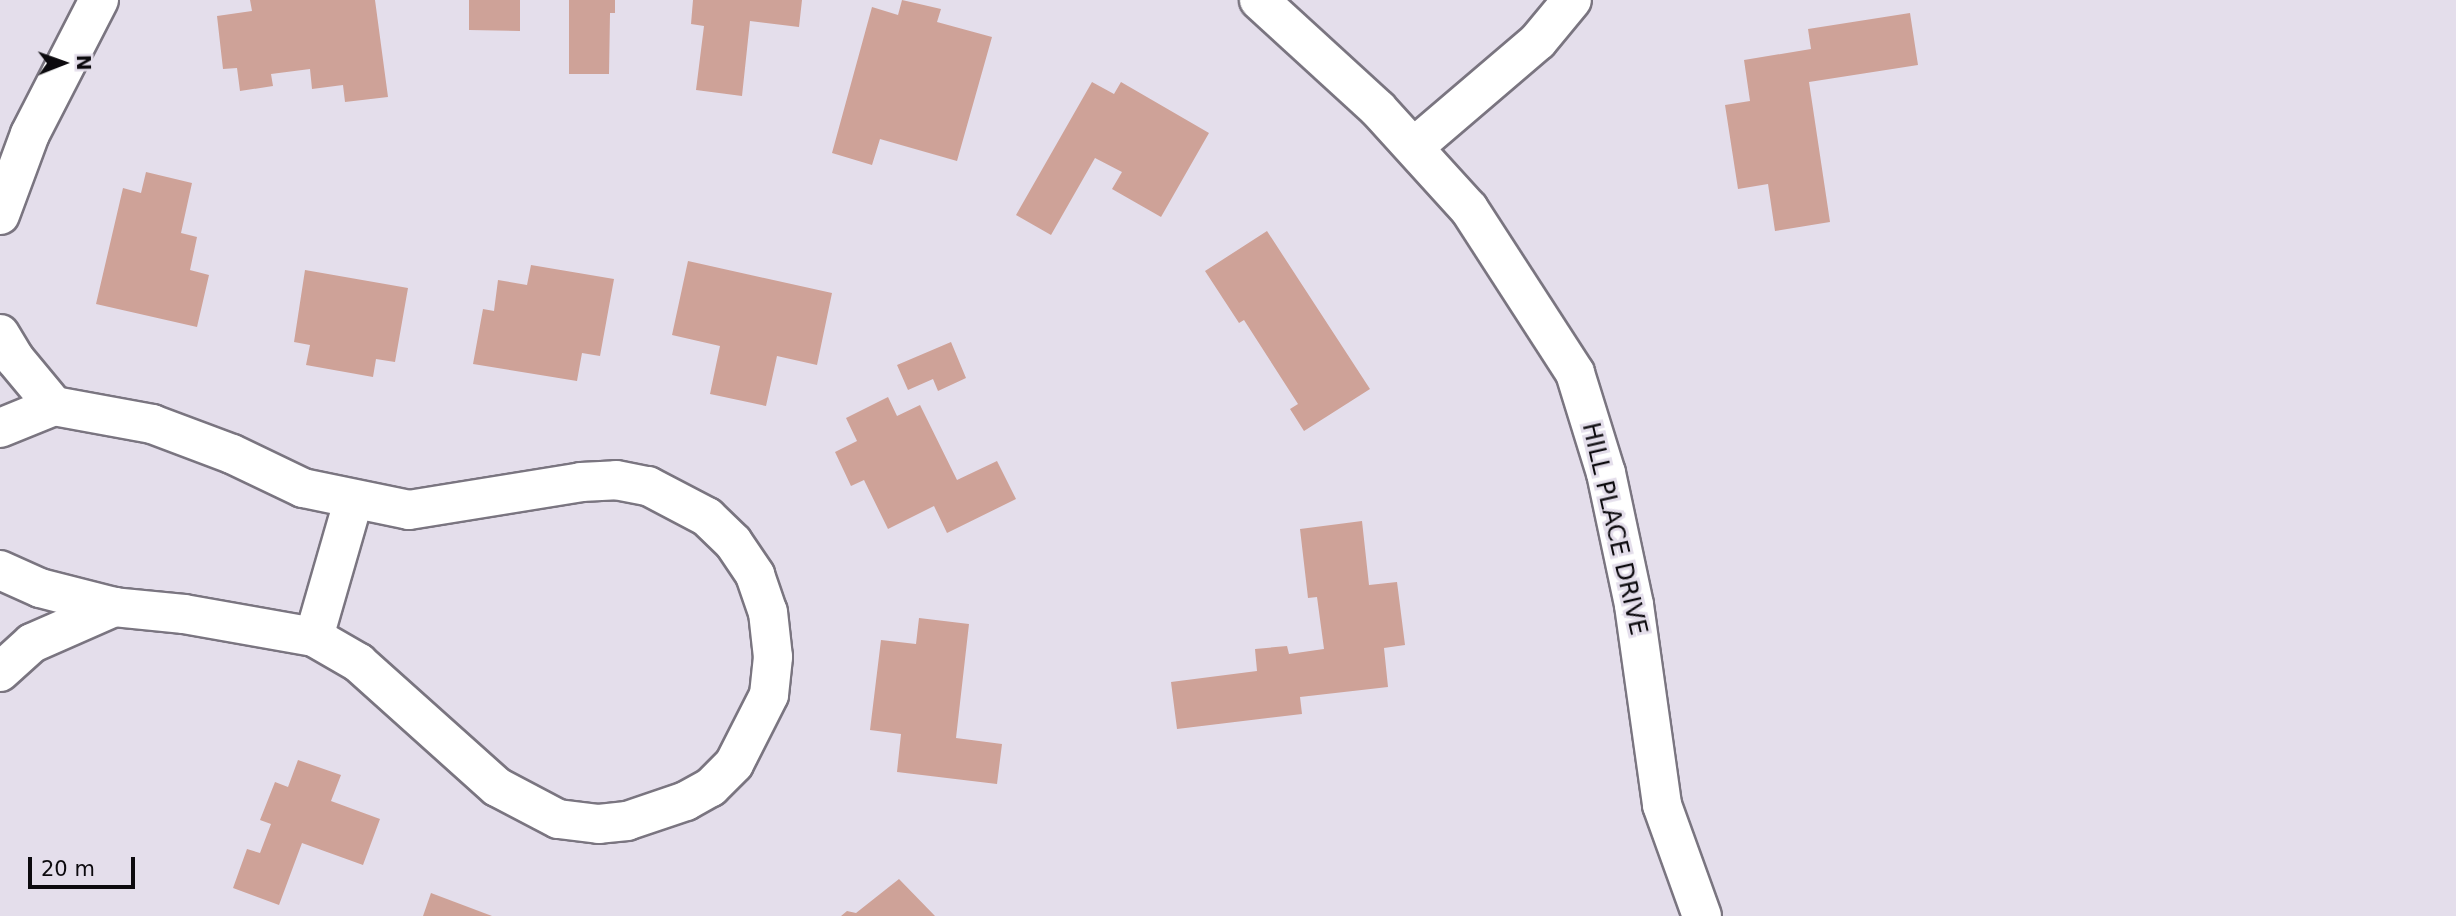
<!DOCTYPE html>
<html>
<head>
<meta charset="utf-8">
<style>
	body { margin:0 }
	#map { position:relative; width:2456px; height:916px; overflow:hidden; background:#e4deeb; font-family:"DejaVu Sans",sans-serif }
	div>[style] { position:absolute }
	.building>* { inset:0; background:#cea298 }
	.roads { filter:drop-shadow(2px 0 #7a7580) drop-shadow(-2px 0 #7a7580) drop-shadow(0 2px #7a7580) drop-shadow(0 -2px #7a7580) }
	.minor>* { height:38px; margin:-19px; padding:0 19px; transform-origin:19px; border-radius:19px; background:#fff }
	span { translate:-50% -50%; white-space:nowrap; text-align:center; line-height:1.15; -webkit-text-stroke:6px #e4deeb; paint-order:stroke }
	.street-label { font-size:24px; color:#0c0a0e }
	.north { position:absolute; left:28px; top:28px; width:70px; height:70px; -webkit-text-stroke:5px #e4deeb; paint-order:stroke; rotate:89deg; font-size:19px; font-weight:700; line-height:28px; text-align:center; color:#0c0a0e }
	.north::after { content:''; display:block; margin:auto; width:24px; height:32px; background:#0c0a0e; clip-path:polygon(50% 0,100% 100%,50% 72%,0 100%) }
	.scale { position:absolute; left:28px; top:857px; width:107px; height:32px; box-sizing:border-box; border:4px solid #0c0a0e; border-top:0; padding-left:9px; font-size:21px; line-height:24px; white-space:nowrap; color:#0c0a0e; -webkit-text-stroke:5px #e4deeb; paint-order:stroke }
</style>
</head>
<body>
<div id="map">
	<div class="building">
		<div style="clip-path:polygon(250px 0,375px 0,388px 97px,345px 102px,343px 85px,312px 89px,310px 69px,271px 74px,273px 86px,240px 91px,237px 68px,223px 69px,217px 16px,252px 11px)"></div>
		<div style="clip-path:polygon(469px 0,520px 0,520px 31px,469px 30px)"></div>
		<div style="clip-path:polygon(569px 0,615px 0,615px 13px,610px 13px,609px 74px,569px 74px)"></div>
		<div style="clip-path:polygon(693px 0,802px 0,799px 27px,750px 21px,742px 96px,696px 90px,704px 26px,691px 24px)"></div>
		<div style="clip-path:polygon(902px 0,941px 9px,937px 22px,992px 37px,957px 161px,880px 139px,872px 165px,832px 153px,872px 7px,898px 15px)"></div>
		<div style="clip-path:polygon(1910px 13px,1918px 65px,1809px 82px,1830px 222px,1775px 231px,1768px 184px,1738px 189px,1725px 105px,1750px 101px,1744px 60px,1811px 49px,1808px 29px)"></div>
		<div style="clip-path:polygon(1092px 82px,1114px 94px,1121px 82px,1209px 133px,1161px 217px,1112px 189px,1122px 172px,1095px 158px,1051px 235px,1016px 215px)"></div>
		<div style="clip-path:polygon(146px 172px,192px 183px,181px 233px,197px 237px,190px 270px,209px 275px,197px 327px,96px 304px,123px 188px,141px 193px)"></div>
		<div style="clip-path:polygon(1267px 231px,1370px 389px,1304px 431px,1290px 409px,1298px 404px,1244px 320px,1239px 323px,1205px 271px)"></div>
		<div style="clip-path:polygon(688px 261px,832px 293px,817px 365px,777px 356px,766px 406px,710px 394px,720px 346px,672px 335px)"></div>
		<div style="clip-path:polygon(531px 265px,614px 279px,600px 356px,582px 353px,577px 381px,473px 364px,483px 309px,494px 311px,498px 280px,527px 285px)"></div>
		<div style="clip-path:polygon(305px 270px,408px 288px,395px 362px,376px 359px,373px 377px,306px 365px,310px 345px,294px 342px)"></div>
		<div style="clip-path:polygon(951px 342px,966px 378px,938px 391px,933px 379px,908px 390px,897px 365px)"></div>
		<div style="clip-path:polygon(888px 397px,897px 416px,920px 405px,957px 480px,997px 461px,1016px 499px,947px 533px,934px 506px,888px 529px,864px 480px,851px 486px,835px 452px,857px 441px,846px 418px)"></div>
		<div style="clip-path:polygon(1362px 521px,1369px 585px,1397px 582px,1405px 645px,1384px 648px,1388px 687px,1300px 697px,1302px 714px,1177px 729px,1171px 682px,1257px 671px,1255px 649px,1287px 646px,1289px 654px,1324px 649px,1317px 597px,1308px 598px,1300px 529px)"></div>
		<div style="clip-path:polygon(919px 618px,969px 624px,956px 738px,1002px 744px,997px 784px,897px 772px,901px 734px,870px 730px,881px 640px,916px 644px)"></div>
		<div style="clip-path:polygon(298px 760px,341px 775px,331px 801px,380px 819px,363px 865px,302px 843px,279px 905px,233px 888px,247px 849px,260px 853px,271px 824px,260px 820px,275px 782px,288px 787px)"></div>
		<div style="clip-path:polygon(899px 879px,935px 916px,841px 916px,847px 911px,856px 913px)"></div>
		<div style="clip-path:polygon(431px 893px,492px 916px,423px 916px)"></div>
	</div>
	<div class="roads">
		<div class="minor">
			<div style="left:1259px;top:0;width:161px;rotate:42.5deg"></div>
			<div style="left:1378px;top:109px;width:135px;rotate:47.7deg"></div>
			<div style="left:1469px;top:209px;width:195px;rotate:57.1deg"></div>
			<div style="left:1575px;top:373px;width:105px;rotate:72.8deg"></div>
			<div style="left:1606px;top:473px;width:135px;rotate:78deg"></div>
			<div style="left:1634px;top:605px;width:202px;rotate:82deg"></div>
			<div style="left:1662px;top:805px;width:118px;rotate:70.2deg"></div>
			<div style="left:1414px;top:147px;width:163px;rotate:-40.5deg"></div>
			<div style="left:1538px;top:41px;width:53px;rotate:-50.3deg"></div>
			<div style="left:0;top:215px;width:86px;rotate:-69.7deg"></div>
			<div style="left:30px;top:134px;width:151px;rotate:-62.8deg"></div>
			<div style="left:0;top:334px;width:29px;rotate:59deg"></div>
			<div style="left:15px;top:359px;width:61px;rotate:50.3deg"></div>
			<div style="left:0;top:428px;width:58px;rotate:-22.2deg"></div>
			<div style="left:54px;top:406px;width:100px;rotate:10.4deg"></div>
			<div style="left:152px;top:424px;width:85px;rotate:20.6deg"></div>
			<div style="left:232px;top:454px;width:79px;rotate:25.6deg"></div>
			<div style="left:303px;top:488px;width:108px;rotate:11.7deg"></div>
			<div style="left:409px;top:510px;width:174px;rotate:-9.2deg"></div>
			<div style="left:581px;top:482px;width:35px;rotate:-3deg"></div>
			<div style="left:616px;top:480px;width:33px;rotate:11deg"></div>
			<div style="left:648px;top:486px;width:67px;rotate:27.7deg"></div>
			<div style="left:707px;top:517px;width:36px;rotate:44deg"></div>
			<div style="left:733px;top:542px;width:40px;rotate:56deg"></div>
			<div style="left:755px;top:575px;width:39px;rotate:71deg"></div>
			<div style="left:768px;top:612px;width:45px;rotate:83.7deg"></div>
			<div style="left:773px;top:657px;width:38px;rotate:96deg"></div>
			<div style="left:769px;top:695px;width:77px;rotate:116.9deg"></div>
			<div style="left:734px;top:764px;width:33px;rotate:135deg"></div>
			<div style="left:711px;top:787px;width:29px;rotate:151deg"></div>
			<div style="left:686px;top:801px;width:62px;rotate:161.3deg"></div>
			<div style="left:627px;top:821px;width:28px;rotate:174deg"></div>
			<div style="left:599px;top:824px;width:41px;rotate:-173deg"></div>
			<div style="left:558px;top:819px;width:69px;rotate:-152.3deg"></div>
			<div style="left:497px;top:787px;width:186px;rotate:-138.1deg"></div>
			<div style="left:359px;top:663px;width:52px;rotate:-150deg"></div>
			<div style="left:314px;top:637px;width:132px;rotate:-170deg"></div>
			<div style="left:184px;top:614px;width:70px;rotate:-174.3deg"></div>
			<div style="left:114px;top:607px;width:76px;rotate:-165.6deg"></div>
			<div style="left:40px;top:588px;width:44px;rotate:-155.8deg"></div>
			<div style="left:314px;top:637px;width:141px;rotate:-73.9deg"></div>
			<div style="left:0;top:672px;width:43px;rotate:-42.2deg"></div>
			<div style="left:32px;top:643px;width:90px;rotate:-23.7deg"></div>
		</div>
	</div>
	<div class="street-label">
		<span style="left:1614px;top:529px;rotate:77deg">HILL PLACE DRIVE</span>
	</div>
	<div class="north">N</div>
	<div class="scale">20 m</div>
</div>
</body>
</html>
